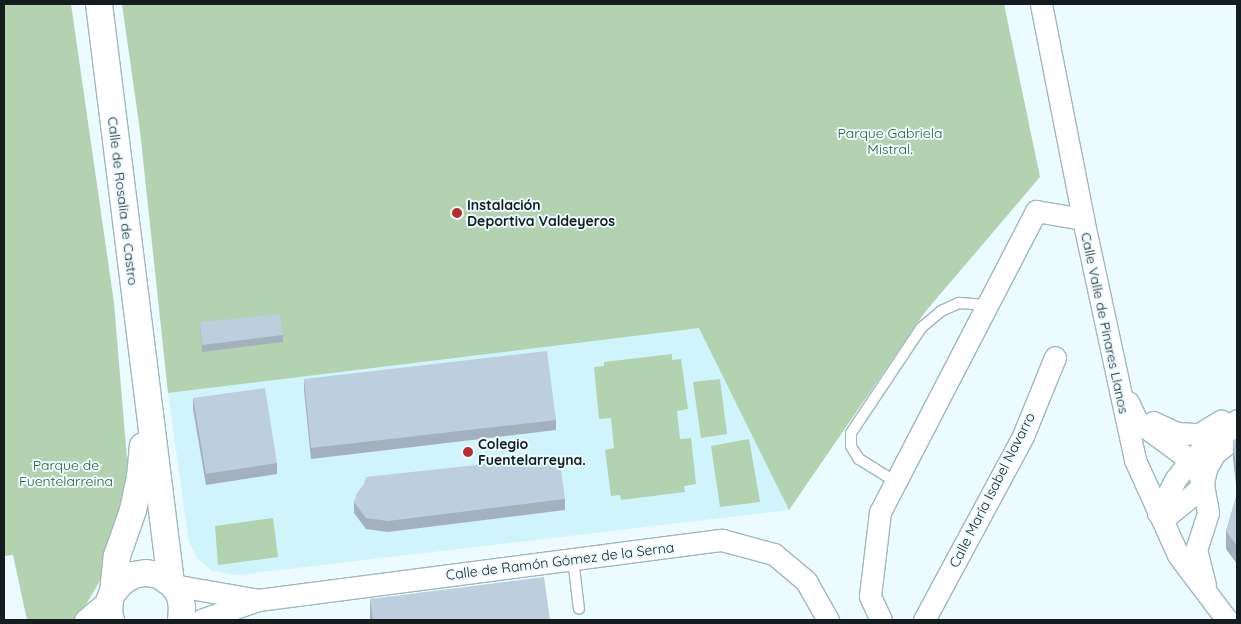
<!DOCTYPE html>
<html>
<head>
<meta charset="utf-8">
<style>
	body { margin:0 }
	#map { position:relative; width:1241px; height:624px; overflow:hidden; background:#ecfbff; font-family:Quicksand,sans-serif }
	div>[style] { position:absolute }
	.built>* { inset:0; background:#d0f4fc }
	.green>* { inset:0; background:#b2d2b0 }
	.roads { filter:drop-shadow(1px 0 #9fb8be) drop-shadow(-1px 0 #9fb8be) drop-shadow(0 1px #9fb8be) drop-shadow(0 -1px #9fb8be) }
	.service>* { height:10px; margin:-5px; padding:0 5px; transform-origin:5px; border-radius:5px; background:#fff }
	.minor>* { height:21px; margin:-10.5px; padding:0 10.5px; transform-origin:10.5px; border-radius:10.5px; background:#fff }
	.tertiary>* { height:26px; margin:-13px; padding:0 13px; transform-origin:13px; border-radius:13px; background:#fff }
	.wall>* { inset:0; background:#a3b1bf }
	.building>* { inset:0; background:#bdcede }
	.dots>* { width:14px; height:14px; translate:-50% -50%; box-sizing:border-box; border:2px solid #ecfbff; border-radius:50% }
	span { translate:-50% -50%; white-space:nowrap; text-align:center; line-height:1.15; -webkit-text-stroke:4px #ecfbff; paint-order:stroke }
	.park-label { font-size:14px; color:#2e5f2d }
	.street-label { font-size:14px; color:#131d1f }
	.poi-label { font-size:14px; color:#131d1f; font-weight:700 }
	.left { translate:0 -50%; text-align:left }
	.frame { position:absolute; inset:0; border:5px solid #131d1f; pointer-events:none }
</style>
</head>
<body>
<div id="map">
	<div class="built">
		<div style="clip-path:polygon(700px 327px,789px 510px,238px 575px,212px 571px,198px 559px,189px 543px,168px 393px)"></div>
	</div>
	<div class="green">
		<div style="clip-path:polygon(4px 4px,71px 4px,114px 303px,129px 483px,101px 579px,77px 620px,27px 620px,13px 555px,4px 556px)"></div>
		<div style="clip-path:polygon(122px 4px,1004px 4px,1040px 177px,925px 312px,789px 510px,699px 328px,168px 393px,140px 131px)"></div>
		<div style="clip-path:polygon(672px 354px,672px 360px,681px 359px,688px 409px,677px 411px,680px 439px,691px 438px,696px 484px,684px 486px,685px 492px,621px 500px,620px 495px,611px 496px,605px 450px,614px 448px,611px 418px,599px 419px,594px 367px,604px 366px,604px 362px)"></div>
		<div style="clip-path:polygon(720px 379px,727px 434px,701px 438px,693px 382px)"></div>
		<div style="clip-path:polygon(749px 439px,760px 502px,720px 507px,711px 446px)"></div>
		<div style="clip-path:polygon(273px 518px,278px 557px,218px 565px,215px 526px)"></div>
	</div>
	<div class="roads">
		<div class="service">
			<div style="left:896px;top:482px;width:44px;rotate:-148.1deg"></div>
			<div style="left:859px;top:459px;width:15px;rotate:-122deg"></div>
			<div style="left:851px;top:446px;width:13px;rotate:-90deg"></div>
			<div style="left:851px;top:433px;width:126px;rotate:-56.3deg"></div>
			<div style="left:921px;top:328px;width:26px;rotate:-40deg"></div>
			<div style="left:941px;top:311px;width:20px;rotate:-24deg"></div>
			<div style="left:959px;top:303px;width:28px;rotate:4deg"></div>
			<div style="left:573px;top:559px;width:50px;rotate:83.2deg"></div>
		</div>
		<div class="minor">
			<div style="left:1041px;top:4px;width:219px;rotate:78.9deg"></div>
			<div style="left:1083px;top:219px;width:247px;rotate:77.8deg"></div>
			<div style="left:1135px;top:460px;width:104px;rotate:65.6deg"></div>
			<div style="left:1178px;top:555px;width:81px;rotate:53deg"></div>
			<div style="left:1128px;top:402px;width:21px;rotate:65deg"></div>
			<div style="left:1137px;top:421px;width:66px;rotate:36.3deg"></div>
			<div style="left:1190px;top:460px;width:8px;rotate:50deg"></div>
			<div style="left:1195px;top:466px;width:20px;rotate:66deg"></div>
			<div style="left:1203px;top:484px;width:29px;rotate:80deg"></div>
			<div style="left:1208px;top:513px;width:38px;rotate:108deg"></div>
			<div style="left:1196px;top:549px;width:37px;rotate:76deg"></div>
			<div style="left:1237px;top:420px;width:62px;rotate:139.6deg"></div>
			<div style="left:1190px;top:460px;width:25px;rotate:127deg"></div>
			<div style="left:1175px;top:480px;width:37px;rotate:117deg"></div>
			<div style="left:1158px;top:513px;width:11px;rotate:5deg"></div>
			<div style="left:1169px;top:514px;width:35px;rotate:-39deg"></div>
			<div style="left:1196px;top:492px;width:11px;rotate:-49deg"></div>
			<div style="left:1203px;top:484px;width:15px;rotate:-79deg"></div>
			<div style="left:1206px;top:469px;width:18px;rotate:-61deg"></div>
			<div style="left:1215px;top:453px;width:28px;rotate:-38deg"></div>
			<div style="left:1153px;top:422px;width:26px;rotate:25deg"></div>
			<div style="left:1177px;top:433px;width:22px;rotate:3deg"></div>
			<div style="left:1199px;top:434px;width:26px;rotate:-31deg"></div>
			<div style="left:173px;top:585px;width:86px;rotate:10deg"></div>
			<div style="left:85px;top:620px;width:33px;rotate:-40deg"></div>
			<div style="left:201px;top:620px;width:60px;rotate:-19.3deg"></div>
			<div style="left:258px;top:600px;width:468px;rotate:-7.4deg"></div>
			<div style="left:722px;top:540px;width:54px;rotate:15.1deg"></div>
			<div style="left:774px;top:554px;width:42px;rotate:40.2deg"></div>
			<div style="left:806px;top:581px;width:45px;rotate:60.6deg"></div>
			<div style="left:881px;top:620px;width:26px;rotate:-115deg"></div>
			<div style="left:870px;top:596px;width:85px;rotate:-83.2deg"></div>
			<div style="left:880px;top:512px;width:339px;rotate:-62.6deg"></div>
			<div style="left:1036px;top:211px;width:48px;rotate:9.7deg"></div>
			<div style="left:924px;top:620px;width:209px;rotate:-61.7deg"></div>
			<div style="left:1023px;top:436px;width:85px;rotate:-67.9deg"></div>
		</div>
		<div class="tertiary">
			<div style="left:99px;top:4px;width:583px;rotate:82.91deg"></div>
			<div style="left:113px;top:592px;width:36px;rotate:-84deg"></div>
			<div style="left:117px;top:556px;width:49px;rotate:-70.8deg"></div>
			<div style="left:133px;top:510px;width:33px;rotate:-78deg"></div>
			<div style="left:140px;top:478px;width:32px;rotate:-85deg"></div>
			<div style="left:111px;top:620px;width:6px;rotate:-108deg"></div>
			<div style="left:109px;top:614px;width:15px;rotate:-86deg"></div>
			<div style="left:110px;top:599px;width:8px;rotate:-67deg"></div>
			<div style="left:113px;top:592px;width:13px;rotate:-48deg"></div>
			<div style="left:122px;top:582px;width:13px;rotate:-32deg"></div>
			<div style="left:133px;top:575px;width:13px;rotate:-9deg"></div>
			<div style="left:146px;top:573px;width:13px;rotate:9deg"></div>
			<div style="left:159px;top:575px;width:17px;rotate:36deg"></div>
			<div style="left:173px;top:585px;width:12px;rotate:55deg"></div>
			<div style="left:180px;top:595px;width:12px;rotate:81deg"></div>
			<div style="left:182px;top:607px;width:13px;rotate:94deg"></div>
		</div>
	</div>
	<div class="wall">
		<div style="clip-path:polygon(200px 322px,283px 335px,283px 342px,202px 352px)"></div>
		<div style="clip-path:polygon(304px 379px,556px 420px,556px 430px,311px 459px,304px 390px)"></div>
		<div style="clip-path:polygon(193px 398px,277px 463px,277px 474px,206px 485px,193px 409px)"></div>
		<div style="clip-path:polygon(1237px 438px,1237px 493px,1233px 459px,1233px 441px)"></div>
		<div style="clip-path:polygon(1237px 494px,1237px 564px,1226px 549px,1226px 531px)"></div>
		<div style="clip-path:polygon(565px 499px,565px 510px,388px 532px,366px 529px,354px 513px,354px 502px)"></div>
		<div style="clip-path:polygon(370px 599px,550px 620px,370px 620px)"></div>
	</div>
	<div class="building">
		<div style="clip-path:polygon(280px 314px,283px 335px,202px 345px,200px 322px)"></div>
		<div style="clip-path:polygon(547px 351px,556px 420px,311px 448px,304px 379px)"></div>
		<div style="clip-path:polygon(265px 388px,277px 463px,206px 474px,193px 398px)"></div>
		<div style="clip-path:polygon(1237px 438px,1237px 475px,1233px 441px)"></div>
		<div style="clip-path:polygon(559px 456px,565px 499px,388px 521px,366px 518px,354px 502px,357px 493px,364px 484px,366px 477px)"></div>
		<div style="clip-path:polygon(1237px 494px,1237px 546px,1226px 531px)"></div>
		<div style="clip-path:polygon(544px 577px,550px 620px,373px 620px,370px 599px)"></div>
	</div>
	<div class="dots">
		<div style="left:457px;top:213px;background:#bb2b2c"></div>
		<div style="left:468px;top:452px;background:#bb2b2c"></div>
	</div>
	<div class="park-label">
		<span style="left:890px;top:141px">Parque Gabriela<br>Mistral.</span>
		<span style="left:66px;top:473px">Parque de<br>Fuentelarreina</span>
	</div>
	<div class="street-label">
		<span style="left:123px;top:201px;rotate:83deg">Calle de Rosalía de Castro</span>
		<span style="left:1105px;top:323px;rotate:78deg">Calle Valle de Pinares Llanos</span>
		<span style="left:992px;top:490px;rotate:-63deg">Calle María Isabel Navarro</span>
		<span style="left:560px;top:561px;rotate:-7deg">Calle de Ramón Gómez de la Serna</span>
	</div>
	<div class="poi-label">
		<span class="left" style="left:467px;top:213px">Instalación<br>Deportiva Valdeyeros</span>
		<span class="left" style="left:478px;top:452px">Colegio<br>Fuentelarreyna.</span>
	</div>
	<div class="frame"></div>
</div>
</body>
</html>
